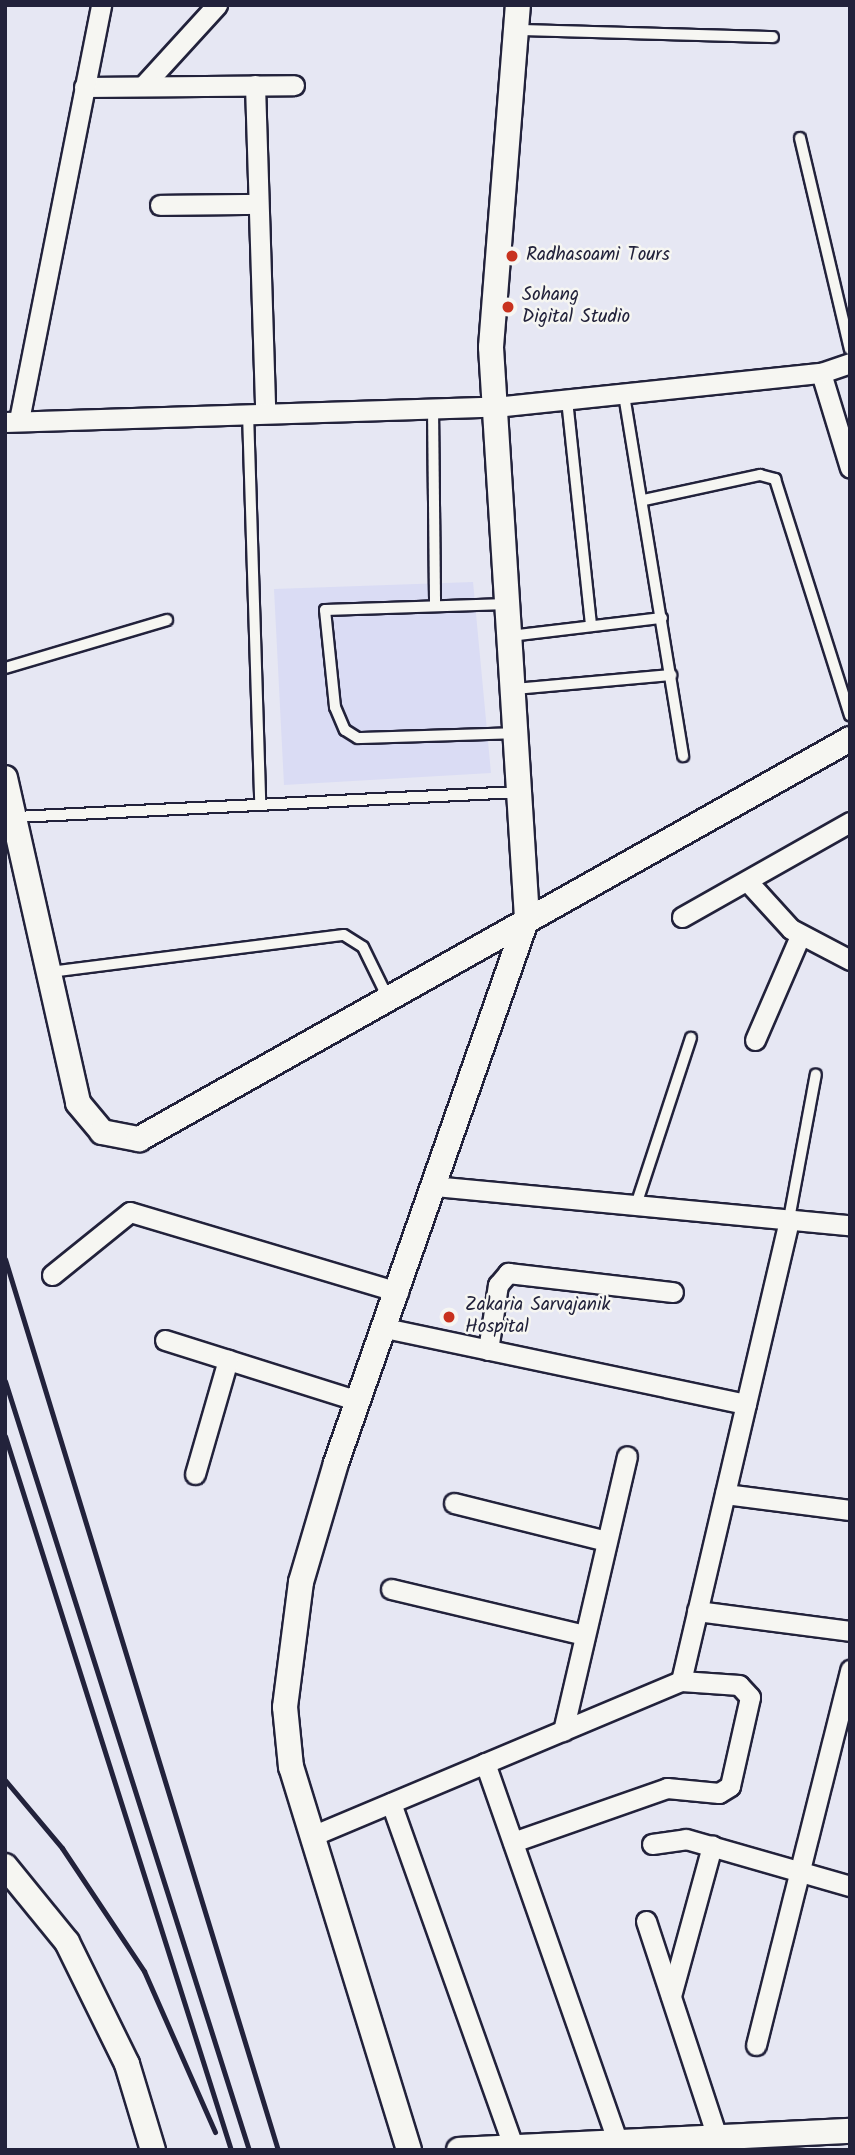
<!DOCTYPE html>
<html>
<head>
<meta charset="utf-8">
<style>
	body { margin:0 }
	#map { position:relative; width:855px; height:2155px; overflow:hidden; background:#e6e7f3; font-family:Kalam,sans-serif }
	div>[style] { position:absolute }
	.built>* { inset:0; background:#dadcf4 }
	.roads { filter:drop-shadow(2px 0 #22223b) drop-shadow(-2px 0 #22223b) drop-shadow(0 2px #22223b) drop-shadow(0 -2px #22223b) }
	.service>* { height:10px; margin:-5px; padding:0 5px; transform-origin:5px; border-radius:5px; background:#f6f6f2 }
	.minor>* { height:19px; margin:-9.5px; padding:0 9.5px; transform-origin:9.5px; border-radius:9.5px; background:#f6f6f2 }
	.tertiary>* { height:24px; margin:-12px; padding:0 12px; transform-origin:12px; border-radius:12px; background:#f6f6f2 }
	.rail>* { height:5px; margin:-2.5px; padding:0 2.5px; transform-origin:2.5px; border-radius:2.5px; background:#22223b }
	.dots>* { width:19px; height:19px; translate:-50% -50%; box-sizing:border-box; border:4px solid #f6f6f2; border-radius:50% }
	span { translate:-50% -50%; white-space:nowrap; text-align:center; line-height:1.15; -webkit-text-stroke:5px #f6f6f2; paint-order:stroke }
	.poi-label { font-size:19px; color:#22223b }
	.left { translate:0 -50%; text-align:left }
	.frame { position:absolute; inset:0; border:7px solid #22223b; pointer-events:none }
</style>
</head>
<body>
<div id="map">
	<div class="built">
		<div style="clip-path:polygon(473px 582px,491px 773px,284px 785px,274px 589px)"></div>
	</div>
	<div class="roads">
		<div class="service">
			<div style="left:518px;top:30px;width:255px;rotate:1.6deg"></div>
			<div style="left:800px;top:138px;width:217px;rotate:76.7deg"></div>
			<div style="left:624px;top:395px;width:366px;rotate:80.7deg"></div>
			<div style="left:567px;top:400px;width:227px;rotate:83.9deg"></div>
			<div style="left:433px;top:408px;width:196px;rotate:89.4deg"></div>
			<div style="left:248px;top:413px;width:388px;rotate:88.2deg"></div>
			<div style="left:644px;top:500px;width:119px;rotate:-12.2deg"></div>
			<div style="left:760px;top:475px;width:16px;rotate:15deg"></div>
			<div style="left:775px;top:479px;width:248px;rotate:72.4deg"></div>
			<div style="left:507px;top:604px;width:182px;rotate:178.1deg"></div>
			<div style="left:325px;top:610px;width:98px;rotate:84.1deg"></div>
			<div style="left:335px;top:707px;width:25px;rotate:67deg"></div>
			<div style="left:345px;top:730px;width:15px;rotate:32deg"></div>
			<div style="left:358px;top:738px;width:157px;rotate:-1.8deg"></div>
			<div style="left:510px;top:636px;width:153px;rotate:-6.8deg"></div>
			<div style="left:5px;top:668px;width:169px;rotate:-16.5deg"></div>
			<div style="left:514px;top:689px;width:158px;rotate:-5.1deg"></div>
			<div style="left:16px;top:817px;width:503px;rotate:-2.85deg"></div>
			<div style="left:50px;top:972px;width:296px;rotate:-7.2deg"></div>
			<div style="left:344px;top:935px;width:22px;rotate:32deg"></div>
			<div style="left:363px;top:947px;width:57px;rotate:63.9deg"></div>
			<div style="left:636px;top:1205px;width:176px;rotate:-71.8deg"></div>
			<div style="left:789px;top:1219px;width:147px;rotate:-79.5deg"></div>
		</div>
		<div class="minor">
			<div style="left:255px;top:85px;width:326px;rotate:88.2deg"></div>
			<div style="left:143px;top:86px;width:110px;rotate:-47.6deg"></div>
			<div style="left:84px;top:87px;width:210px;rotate:-0.5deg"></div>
			<div style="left:160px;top:205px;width:98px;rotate:-0.6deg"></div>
			<div style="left:821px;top:373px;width:99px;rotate:73deg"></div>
			<div style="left:19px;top:420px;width:423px;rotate:-78.8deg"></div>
			<div style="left:5px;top:422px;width:490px;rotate:-1.8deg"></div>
			<div style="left:495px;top:407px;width:328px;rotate:-6deg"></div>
			<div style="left:821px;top:373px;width:31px;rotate:-19deg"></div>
			<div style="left:749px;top:883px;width:62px;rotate:47.6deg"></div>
			<div style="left:791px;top:929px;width:67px;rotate:27.7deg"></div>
			<div style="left:682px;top:917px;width:193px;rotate:-29.5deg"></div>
			<div style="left:755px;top:1040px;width:113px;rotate:-66.6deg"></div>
			<div style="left:434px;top:1186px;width:418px;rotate:5.4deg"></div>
			<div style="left:52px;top:1275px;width:100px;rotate:-38.9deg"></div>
			<div style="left:130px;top:1212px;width:280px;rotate:16.6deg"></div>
			<div style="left:385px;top:1328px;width:369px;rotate:11.9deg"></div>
			<div style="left:165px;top:1340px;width:202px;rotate:17.5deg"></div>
			<div style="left:488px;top:1350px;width:66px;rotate:-81.3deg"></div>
			<div style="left:498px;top:1285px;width:16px;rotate:-50deg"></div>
			<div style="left:508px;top:1273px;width:166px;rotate:6.6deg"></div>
			<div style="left:195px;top:1474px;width:119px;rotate:-73.9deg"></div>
			<div style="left:725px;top:1494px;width:126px;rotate:7.3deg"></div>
			<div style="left:454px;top:1503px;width:157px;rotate:14deg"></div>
			<div style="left:391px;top:1589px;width:198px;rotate:13.4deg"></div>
			<div style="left:697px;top:1611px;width:154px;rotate:7.4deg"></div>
			<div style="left:563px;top:1731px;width:282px;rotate:-76.9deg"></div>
			<div style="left:485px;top:1763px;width:399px;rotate:70.7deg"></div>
			<div style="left:391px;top:1803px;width:364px;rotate:70.4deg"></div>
			<div style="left:312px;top:1836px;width:400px;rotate:-22.8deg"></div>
			<div style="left:681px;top:1681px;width:474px;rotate:-76.8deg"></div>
			<div style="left:513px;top:1842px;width:163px;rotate:-19.3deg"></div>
			<div style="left:667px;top:1788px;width:52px;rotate:5.5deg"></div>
			<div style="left:719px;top:1793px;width:13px;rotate:-32deg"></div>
			<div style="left:730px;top:1786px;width:91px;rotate:-77.3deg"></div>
			<div style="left:750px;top:1697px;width:16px;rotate:-133deg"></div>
			<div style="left:739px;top:1685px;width:58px;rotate:-176.1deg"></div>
			<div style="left:652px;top:1844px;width:34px;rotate:-8deg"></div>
			<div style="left:686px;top:1839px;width:171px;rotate:16deg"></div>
			<div style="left:646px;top:1921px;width:224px;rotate:71.8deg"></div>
			<div style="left:671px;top:1996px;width:156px;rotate:-74.7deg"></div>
			<div style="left:756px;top:2045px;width:387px;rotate:-75.9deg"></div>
		</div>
		<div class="tertiary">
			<div style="left:5px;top:778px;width:333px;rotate:77.3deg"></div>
			<div style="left:78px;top:1103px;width:38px;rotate:50deg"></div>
			<div style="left:102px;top:1132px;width:38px;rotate:11deg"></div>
			<div style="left:139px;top:1139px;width:816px;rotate:-29.36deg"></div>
			<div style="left:5px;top:1866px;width:98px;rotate:50.8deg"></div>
			<div style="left:67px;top:1942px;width:136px;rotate:63.8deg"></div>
			<div style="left:127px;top:2064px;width:90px;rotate:73.2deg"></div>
			<div style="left:409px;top:2150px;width:401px;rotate:-107.1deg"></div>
			<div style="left:291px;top:1767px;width:60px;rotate:-95.7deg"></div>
			<div style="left:285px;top:1707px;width:126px;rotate:-82.7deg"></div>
			<div style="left:301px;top:1582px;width:124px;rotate:-73.6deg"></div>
			<div style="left:336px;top:1463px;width:577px;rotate:-70.69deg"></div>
			<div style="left:527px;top:918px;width:572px;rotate:-93.61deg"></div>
			<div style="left:491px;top:347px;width:343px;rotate:-85.5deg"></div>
			<div style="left:459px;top:2150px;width:391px;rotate:-2.8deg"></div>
		</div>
	</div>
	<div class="rail">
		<div style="left:5px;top:1259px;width:932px;rotate:72.97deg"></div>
		<div style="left:5px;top:1381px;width:807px;rotate:72.4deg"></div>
		<div style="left:5px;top:1436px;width:749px;rotate:72.44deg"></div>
		<div style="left:5px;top:1780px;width:89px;rotate:50deg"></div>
		<div style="left:62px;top:1848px;width:148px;rotate:56.3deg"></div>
		<div style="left:144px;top:1971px;width:176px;rotate:66.2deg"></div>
	</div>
	<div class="dots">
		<div style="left:512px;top:256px;background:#c8321e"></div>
		<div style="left:508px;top:307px;background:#c8321e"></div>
		<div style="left:449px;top:1317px;background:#c8321e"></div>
	</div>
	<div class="poi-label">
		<span class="left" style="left:526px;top:256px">Radhasoami Tours</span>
		<span class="left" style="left:522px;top:307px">Sohang<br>Digital Studio</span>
		<span class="left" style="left:465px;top:1317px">Zakaria Sarvajanik<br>Hospital</span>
	</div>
	<div class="frame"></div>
</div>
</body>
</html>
